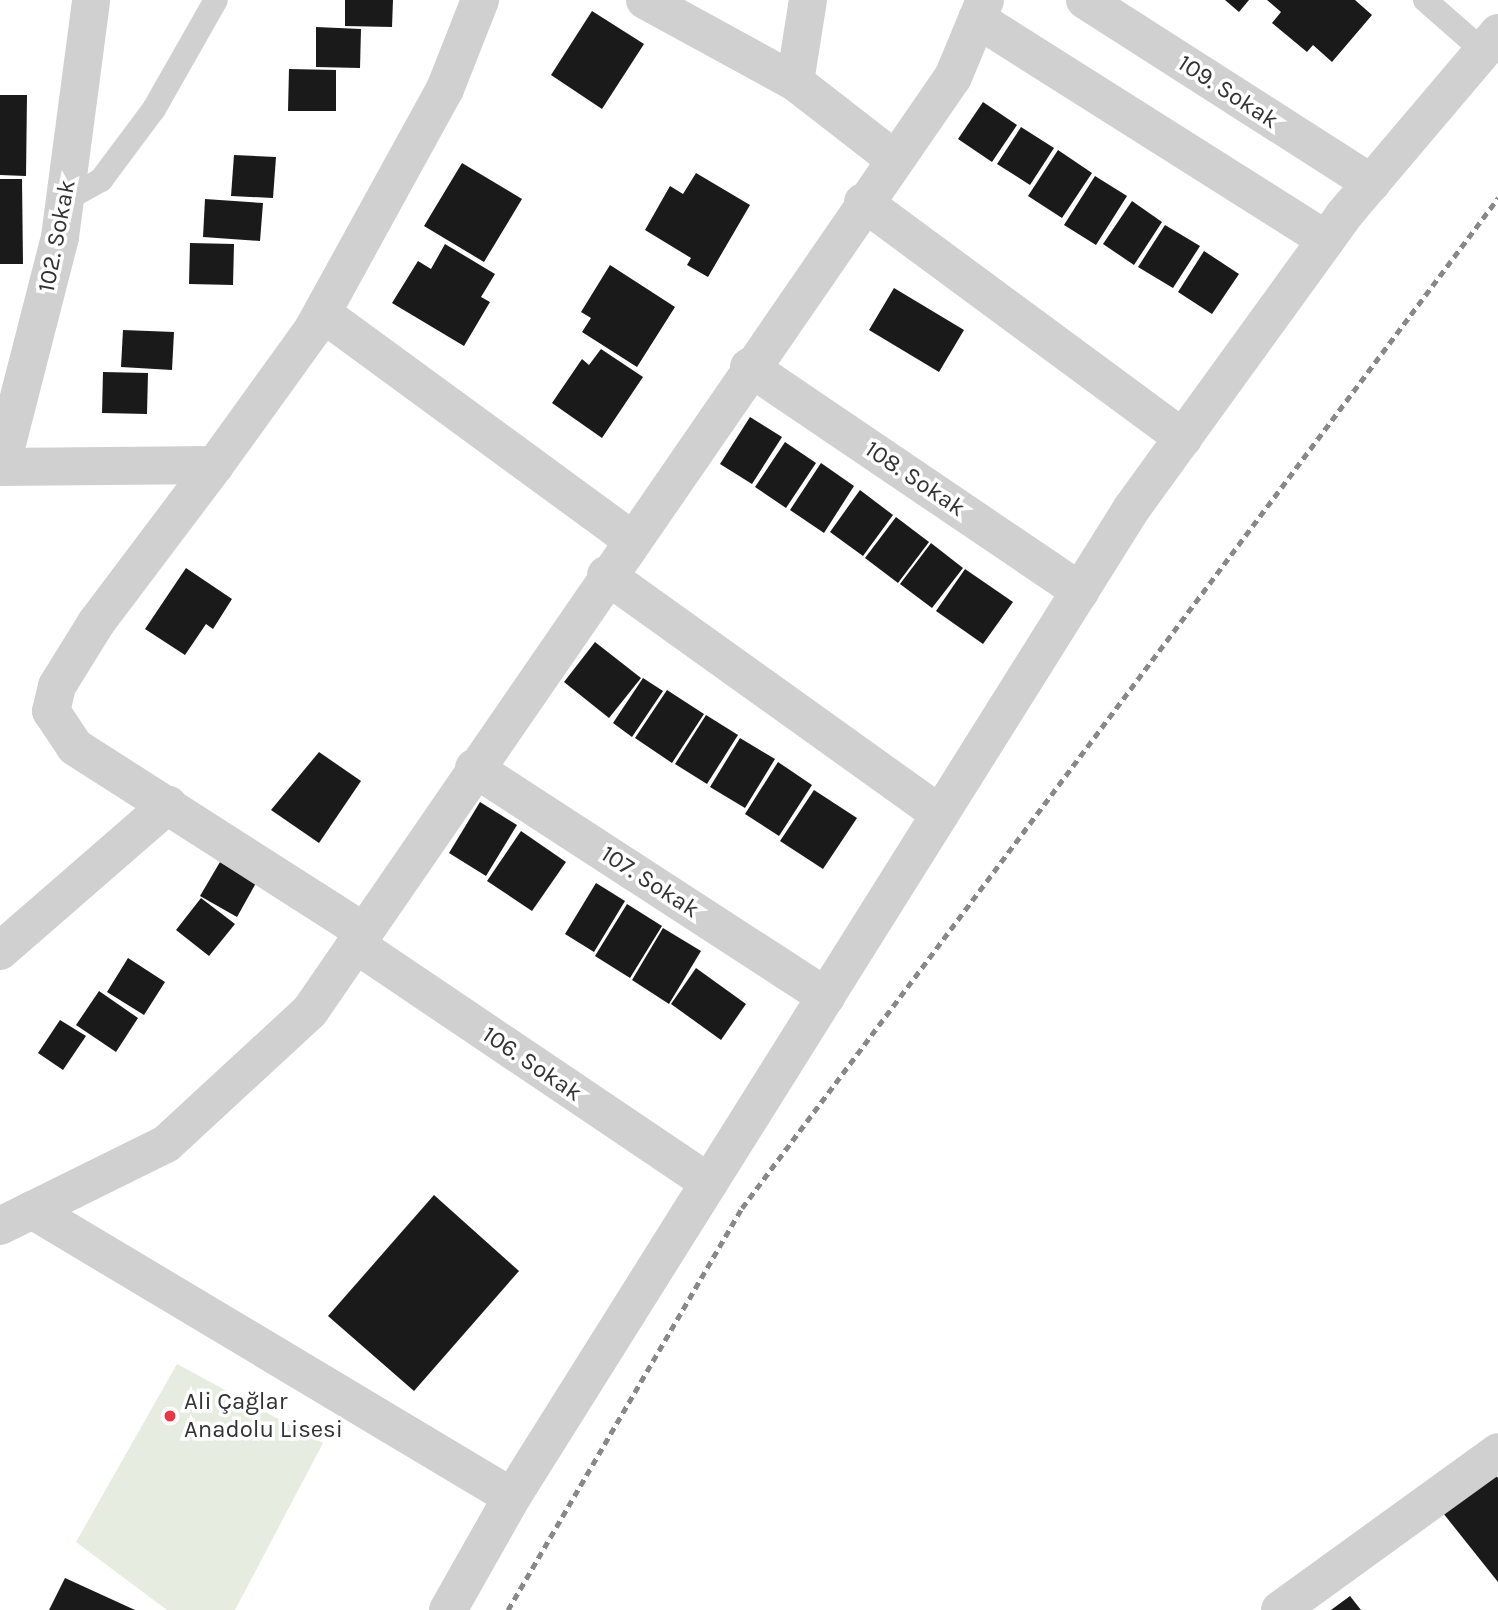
<!DOCTYPE html>
<html>
<head>
<meta charset="utf-8">
<style>
	body { margin:0 }
	#map { position:relative; width:1498px; height:1610px; overflow:hidden; background:#fff; font-family:Karla,sans-serif }
	div>[style] { position:absolute }
	.green>* { inset:0; background:#e6ecdf }
	.building>* { inset:0; background:#1a1a1a }
	.service>* { height:24px; margin:-12px; padding:0 12px; transform-origin:12px; border-radius:12px; background:#d0d0d0 }
	.minor>* { height:38px; margin:-19px; padding:0 19px; transform-origin:19px; border-radius:19px; background:#d0d0d0 }
	.rail>* { height:5px; margin-top:-2.5px; transform-origin:0; background:repeating-linear-gradient(90deg,#888 0 7px,transparent 0 12px) }
	.dots>* { width:19px; height:19px; translate:-50% -50%; box-sizing:border-box; border:4px solid #fff; border-radius:50% }
	span { translate:-50% -50%; white-space:nowrap; text-align:center; line-height:1.15; -webkit-text-stroke:7px #fff; paint-order:stroke }
	.street-label { font-size:24px; color:#333 }
	.poi-label { font-size:24px; color:#333 }
	.left { translate:0 -50%; text-align:left }
</style>
</head>
<body>
<div id="map">
	<div class="green">
		<div style="clip-path:polygon(177px 1364px,323px 1443px,235px 1610px,167px 1610px,76px 1542px)"></div>
	</div>
	<div class="building">
		<div style="clip-path:polygon(345px 0,393px 0,392px 27px,345px 26px)"></div>
		<div style="clip-path:polygon(1225px 0,1249px 0,1239px 12px)"></div>
		<div style="clip-path:polygon(1267px 0,1355px 0,1372px 15px,1332px 62px,1313px 45px,1307px 52px,1272px 23px,1281px 12px)"></div>
		<div style="clip-path:polygon(592px 11px,644px 44px,602px 109px,551px 75px)"></div>
		<div style="clip-path:polygon(316px 27px,361px 29px,360px 68px,316px 67px)"></div>
		<div style="clip-path:polygon(289px 69px,336px 70px,336px 111px,288px 111px)"></div>
		<div style="clip-path:polygon(0 95px,27px 95px,26px 176px,0 175px)"></div>
		<div style="clip-path:polygon(983px 102px,1017px 125px,992px 162px,958px 139px)"></div>
		<div style="clip-path:polygon(1021px 127px,1054px 148px,1030px 185px,997px 164px)"></div>
		<div style="clip-path:polygon(1058px 150px,1092px 173px,1062px 218px,1028px 196px)"></div>
		<div style="clip-path:polygon(234px 155px,276px 157px,273px 198px,231px 196px)"></div>
		<div style="clip-path:polygon(462px 163px,522px 199px,484px 262px,424px 226px)"></div>
		<div style="clip-path:polygon(696px 173px,750px 205px,708px 277px,687px 265px,691px 258px,645px 230px,670px 186px,683px 194px)"></div>
		<div style="clip-path:polygon(1095px 176px,1127px 196px,1096px 245px,1064px 225px)"></div>
		<div style="clip-path:polygon(0 179px,22px 179px,23px 264px,0 264px)"></div>
		<div style="clip-path:polygon(205px 199px,263px 203px,260px 241px,203px 237px)"></div>
		<div style="clip-path:polygon(1132px 201px,1162px 222px,1134px 265px,1103px 244px)"></div>
		<div style="clip-path:polygon(1165px 225px,1200px 246px,1173px 288px,1138px 267px)"></div>
		<div style="clip-path:polygon(190px 243px,234px 244px,233px 285px,189px 284px)"></div>
		<div style="clip-path:polygon(445px 244px,495px 274px,481px 297px,490px 302px,464px 346px,392px 303px,418px 261px,431px 269px)"></div>
		<div style="clip-path:polygon(1204px 251px,1239px 274px,1212px 314px,1178px 292px)"></div>
		<div style="clip-path:polygon(610px 265px,675px 307px,637px 367px,582px 332px,591px 318px,581px 312px)"></div>
		<div style="clip-path:polygon(894px 288px,964px 330px,939px 372px,869px 330px)"></div>
		<div style="clip-path:polygon(123px 330px,174px 332px,172px 370px,121px 367px)"></div>
		<div style="clip-path:polygon(601px 349px,643px 377px,602px 438px,552px 403px,582px 359px,589px 365px)"></div>
		<div style="clip-path:polygon(103px 372px,148px 373px,147px 414px,102px 413px)"></div>
		<div style="clip-path:polygon(750px 417px,782px 437px,752px 484px,720px 464px)"></div>
		<div style="clip-path:polygon(785px 442px,816px 463px,786px 508px,755px 487px)"></div>
		<div style="clip-path:polygon(821px 463px,854px 486px,824px 533px,790px 510px)"></div>
		<div style="clip-path:polygon(860px 490px,893px 515px,863px 556px,830px 532px)"></div>
		<div style="clip-path:polygon(896px 517px,929px 542px,898px 583px,865px 558px)"></div>
		<div style="clip-path:polygon(931px 543px,963px 568px,932px 608px,900px 584px)"></div>
		<div style="clip-path:polygon(186px 568px,232px 599px,213px 629px,206px 624px,185px 655px,145px 629px)"></div>
		<div style="clip-path:polygon(965px 569px,1013px 602px,983px 644px,936px 611px)"></div>
		<div style="clip-path:polygon(595px 642px,641px 678px,609px 718px,564px 682px)"></div>
		<div style="clip-path:polygon(643px 678px,663px 691px,632px 737px,613px 723px)"></div>
		<div style="clip-path:polygon(667px 690px,704px 714px,672px 763px,635px 738px)"></div>
		<div style="clip-path:polygon(706px 715px,738px 735px,707px 784px,675px 764px)"></div>
		<div style="clip-path:polygon(740px 738px,775px 759px,745px 808px,710px 787px)"></div>
		<div style="clip-path:polygon(319px 752px,361px 781px,319px 843px,271px 810px)"></div>
		<div style="clip-path:polygon(778px 762px,812px 785px,779px 836px,745px 814px)"></div>
		<div style="clip-path:polygon(814px 790px,857px 818px,823px 869px,780px 841px)"></div>
		<div style="clip-path:polygon(480px 802px,517px 825px,486px 876px,449px 853px)"></div>
		<div style="clip-path:polygon(521px 831px,566px 862px,532px 911px,487px 881px)"></div>
		<div style="clip-path:polygon(220px 862px,256px 883px,237px 917px,200px 896px)"></div>
		<div style="clip-path:polygon(596px 883px,625px 901px,594px 952px,565px 934px)"></div>
		<div style="clip-path:polygon(201px 898px,235px 924px,209px 956px,176px 930px)"></div>
		<div style="clip-path:polygon(627px 904px,662px 926px,630px 978px,595px 956px)"></div>
		<div style="clip-path:polygon(663px 928px,701px 951px,669px 1004px,632px 980px)"></div>
		<div style="clip-path:polygon(128px 958px,165px 982px,144px 1015px,107px 992px)"></div>
		<div style="clip-path:polygon(696px 968px,746px 1004px,721px 1040px,671px 1004px)"></div>
		<div style="clip-path:polygon(99px 991px,138px 1018px,116px 1052px,76px 1025px)"></div>
		<div style="clip-path:polygon(60px 1020px,86px 1036px,63px 1070px,38px 1053px)"></div>
		<div style="clip-path:polygon(434px 1195px,519px 1271px,414px 1391px,328px 1316px)"></div>
		<div style="clip-path:polygon(1489px 1467px,1498px 1478px,1498px 1582px,1439px 1508px)"></div>
		<div style="clip-path:polygon(65px 1578px,135px 1610px,49px 1610px)"></div>
		<div style="clip-path:polygon(1350px 1596px,1361px 1610px,1331px 1610px)"></div>
	</div>
	<div class="service">
		<div style="left:1425px;top:0;width:77px;rotate:41.3deg"></div>
		<div style="left:65px;top:200px;width:41px;rotate:-29.1deg"></div>
		<div style="left:101px;top:180px;width:89px;rotate:-53.3deg"></div>
		<div style="left:154px;top:109px;width:125px;rotate:-60.4deg"></div>
	</div>
	<div class="minor">
		<div style="left:645px;top:0;width:171px;rotate:28.7deg"></div>
		<div style="left:795px;top:82px;width:124px;rotate:37.8deg"></div>
		<div style="left:1085px;top:0;width:340px;rotate:32.6deg"></div>
		<div style="left:977px;top:19px;width:413px;rotate:32.3deg"></div>
		<div style="left:795px;top:82px;width:83px;rotate:-81deg"></div>
		<div style="left:863px;top:202px;width:398px;rotate:36.4deg"></div>
		<div style="left:322px;top:313px;width:383px;rotate:36.2deg"></div>
		<div style="left:749px;top:367px;width:400px;rotate:34.1deg"></div>
		<div style="left:215px;top:465px;width:198px;rotate:127deg"></div>
		<div style="left:96px;top:623px;width:74px;rotate:121.8deg"></div>
		<div style="left:57px;top:686px;width:26px;rotate:103deg"></div>
		<div style="left:51px;top:711px;width:43px;rotate:56.3deg"></div>
		<div style="left:75px;top:747px;width:343px;rotate:32.6deg"></div>
		<div style="left:0;top:467px;width:215px;rotate:-0.5deg"></div>
		<div style="left:215px;top:465px;width:168px;rotate:-54.2deg"></div>
		<div style="left:313px;top:329px;width:274px;rotate:-61.2deg"></div>
		<div style="left:445px;top:89px;width:96px;rotate:-68.5deg"></div>
		<div style="left:1px;top:467px;width:237px;rotate:-75.6deg"></div>
		<div style="left:60px;top:237px;width:239px;rotate:-82.5deg"></div>
		<div style="left:606px;top:575px;width:411px;rotate:35.6deg"></div>
		<div style="left:474px;top:768px;width:420px;rotate:33deg"></div>
		<div style="left:355px;top:944px;width:427px;rotate:34deg"></div>
		<div style="left:0;top:951px;width:223px;rotate:-41deg"></div>
		<div style="left:32px;top:1210px;width:559px;rotate:30.88deg"></div>
		<div style="left:0;top:1226px;width:185px;rotate:-26.3deg"></div>
		<div style="left:166px;top:1144px;width:196px;rotate:-42.7deg"></div>
		<div style="left:310px;top:1011px;width:1134px;rotate:-55.46deg"></div>
		<div style="left:953px;top:77px;width:83px;rotate:-67.4deg"></div>
		<div style="left:448px;top:1610px;width:130px;rotate:-60.5deg"></div>
		<div style="left:512px;top:1497px;width:1167px;rotate:-57.92deg"></div>
		<div style="left:1132px;top:508px;width:360px;rotate:-54.1deg"></div>
		<div style="left:1343px;top:216px;width:240px;rotate:-49.7deg"></div>
		<div style="left:1280px;top:1610px;width:269px;rotate:-35.9deg"></div>
	</div>
	<div class="rail">
		<div style="left:508px;top:1610px;width:465px;rotate:-59.8deg"></div>
		<div style="left:742px;top:1208px;width:1262px;rotate:-53.18deg"></div>
	</div>
	<div class="dots">
		<div style="left:170px;top:1416px;background:#e63946"></div>
	</div>
	<div class="street-label">
		<span style="left:1228px;top:92px;rotate:33deg">109. Sokak</span>
		<span style="left:57px;top:236px;rotate:-79deg">102. Sokak</span>
		<span style="left:915px;top:479px;rotate:34deg">108. Sokak</span>
		<span style="left:650px;top:882px;rotate:33deg">107. Sokak</span>
		<span style="left:532px;top:1064px;rotate:34deg">106. Sokak</span>
	</div>
	<div class="poi-label">
		<span class="left" style="left:184px;top:1416px">Ali Çağlar<br>Anadolu Lisesi</span>
	</div>
</div>
</body>
</html>
